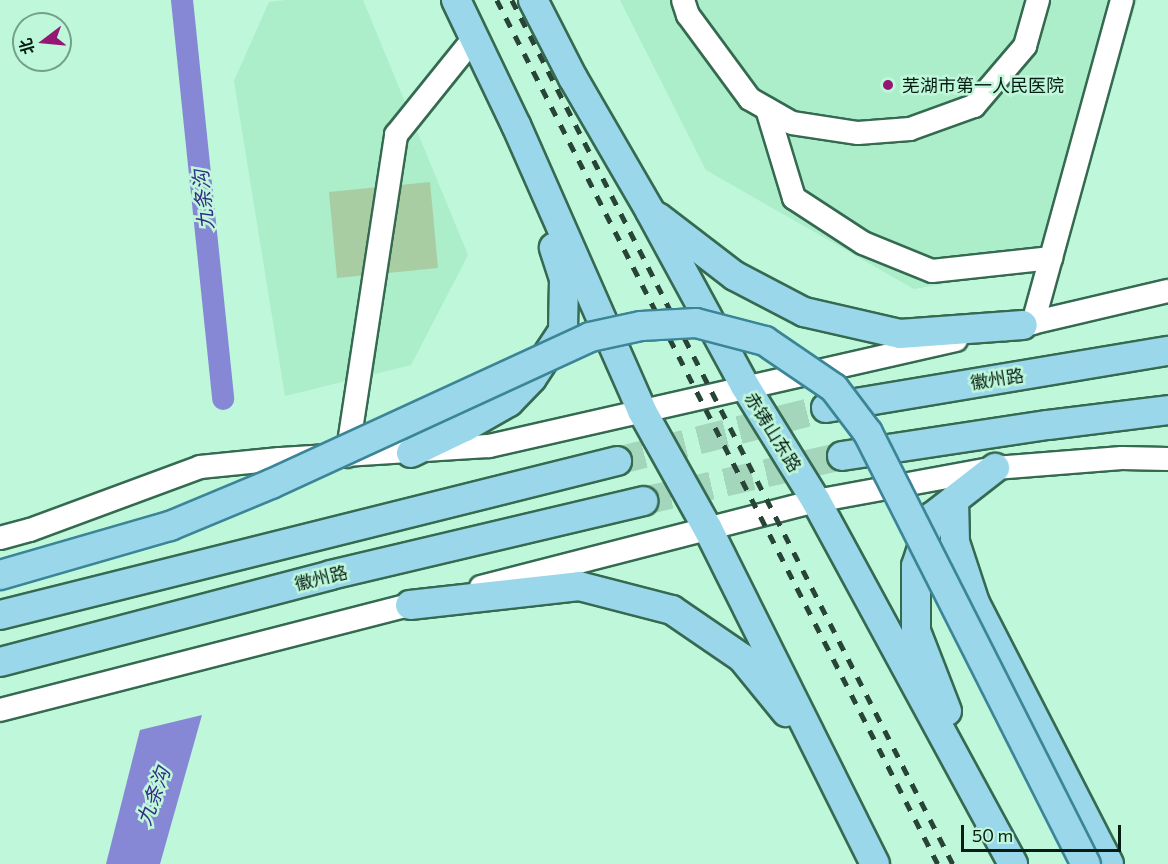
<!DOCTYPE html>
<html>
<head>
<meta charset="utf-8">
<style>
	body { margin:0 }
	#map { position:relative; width:1168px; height:864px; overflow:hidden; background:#bef7d9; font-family:Commissioner,"Noto Sans SC",sans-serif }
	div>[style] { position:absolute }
	.built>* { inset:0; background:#acedca }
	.water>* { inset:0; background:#8688d6 }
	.canal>* { height:22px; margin:-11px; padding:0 11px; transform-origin:11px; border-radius:11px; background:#8688d6 }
	.building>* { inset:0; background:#a8cda3 }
	.major-tunnel>* { height:28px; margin-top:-14px; transform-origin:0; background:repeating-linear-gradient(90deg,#a3d6bb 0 28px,transparent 0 42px) }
	.roads { filter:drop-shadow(2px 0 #356a51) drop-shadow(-2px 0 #356a51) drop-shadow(0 2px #356a51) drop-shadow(0 -2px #356a51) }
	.minor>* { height:22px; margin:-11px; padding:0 11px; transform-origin:11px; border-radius:11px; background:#fff }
	.major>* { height:28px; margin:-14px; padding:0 14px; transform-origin:14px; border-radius:14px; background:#9ad7eb }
	.rail>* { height:4.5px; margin-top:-2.25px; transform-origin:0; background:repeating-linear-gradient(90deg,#284437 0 10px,transparent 0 20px) }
	.bridges { filter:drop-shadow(2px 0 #3b8597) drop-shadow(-2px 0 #3b8597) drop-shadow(0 2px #3b8597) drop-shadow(0 -2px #3b8597) }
	.major-bridge>* { height:28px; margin:-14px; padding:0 14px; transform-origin:14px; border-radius:14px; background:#9ad7eb }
	.dots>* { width:16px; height:16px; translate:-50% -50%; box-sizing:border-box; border:3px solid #bef7d9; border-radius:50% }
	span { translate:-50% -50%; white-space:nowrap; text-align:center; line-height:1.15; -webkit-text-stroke:5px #bef7d9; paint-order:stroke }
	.poi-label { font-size:18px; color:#071d13 }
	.left { translate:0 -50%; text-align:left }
	.street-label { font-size:18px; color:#071d13 }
	.water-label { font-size:20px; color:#362c87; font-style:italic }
	.north { position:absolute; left:12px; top:12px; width:60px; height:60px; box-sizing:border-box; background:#bef7d9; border:2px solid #75a08a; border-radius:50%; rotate:254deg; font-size:16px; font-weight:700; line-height:24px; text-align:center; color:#071d13 }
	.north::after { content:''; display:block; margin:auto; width:21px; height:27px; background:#931773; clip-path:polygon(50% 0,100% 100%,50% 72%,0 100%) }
	.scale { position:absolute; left:961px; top:825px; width:160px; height:27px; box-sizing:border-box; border:3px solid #071d13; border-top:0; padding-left:8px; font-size:18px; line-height:21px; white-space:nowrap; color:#071d13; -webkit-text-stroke:4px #bef7d9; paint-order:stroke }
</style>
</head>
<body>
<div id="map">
	<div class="built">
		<div style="clip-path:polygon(286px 0,363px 0,468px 255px,411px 365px,285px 396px,234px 81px,269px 2px)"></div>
		<div style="clip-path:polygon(620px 0,1137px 0,1061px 263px,914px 289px,706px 170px)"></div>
	</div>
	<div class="water">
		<div style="clip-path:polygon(202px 715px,160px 864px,106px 864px,140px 730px)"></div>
	</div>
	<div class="canal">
		<div style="left:182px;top:0;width:401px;rotate:84.1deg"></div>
	</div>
	<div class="building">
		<div style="clip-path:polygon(430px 182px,438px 268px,337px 278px,329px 192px)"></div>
	</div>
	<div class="major-tunnel">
		<div style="left:617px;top:461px;width:216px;rotate:-14.2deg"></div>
		<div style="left:643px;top:501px;width:204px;rotate:-12.7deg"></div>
	</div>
	<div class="roads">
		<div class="minor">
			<div style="left:683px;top:0;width:16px;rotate:72deg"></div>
			<div style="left:688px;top:15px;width:104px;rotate:53.6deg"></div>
			<div style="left:750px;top:99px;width:48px;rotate:29.7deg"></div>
			<div style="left:792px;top:123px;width:67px;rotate:8.6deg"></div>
			<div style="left:858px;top:133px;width:52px;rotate:-4.4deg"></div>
			<div style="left:910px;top:129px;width:68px;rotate:-19.8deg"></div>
			<div style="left:974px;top:106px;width:79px;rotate:-49.6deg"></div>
			<div style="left:1025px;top:46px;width:48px;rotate:-74.2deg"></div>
			<div style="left:767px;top:109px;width:93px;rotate:73.1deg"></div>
			<div style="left:794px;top:198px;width:82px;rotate:33.1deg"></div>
			<div style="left:863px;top:243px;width:74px;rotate:22.1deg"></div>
			<div style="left:932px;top:271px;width:120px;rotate:-6.2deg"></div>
			<div style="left:1033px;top:323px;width:335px;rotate:-74.6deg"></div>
			<div style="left:1006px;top:329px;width:166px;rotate:-13.2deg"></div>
			<div style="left:347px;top:456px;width:325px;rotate:-81.3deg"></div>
			<div style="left:396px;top:135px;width:124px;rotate:-51.2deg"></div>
			<div style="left:0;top:538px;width:31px;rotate:-15deg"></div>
			<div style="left:30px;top:530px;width:181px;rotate:-20.3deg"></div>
			<div style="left:200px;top:467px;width:80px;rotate:-5.7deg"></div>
			<div style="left:280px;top:459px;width:209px;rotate:-3.6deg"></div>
			<div style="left:489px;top:446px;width:479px;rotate:-12.8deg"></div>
			<div style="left:481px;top:587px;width:346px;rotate:-14.4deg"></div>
			<div style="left:816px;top:501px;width:182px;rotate:-10.4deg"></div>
			<div style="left:995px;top:468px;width:127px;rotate:-4.5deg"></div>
			<div style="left:1122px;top:458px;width:46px;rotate:1.2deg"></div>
			<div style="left:0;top:710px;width:440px;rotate:-14.4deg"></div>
		</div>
		<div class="major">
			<div style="left:456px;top:0;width:139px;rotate:64.4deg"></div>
			<div style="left:516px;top:125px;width:313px;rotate:66.2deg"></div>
			<div style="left:642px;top:411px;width:135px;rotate:60.8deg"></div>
			<div style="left:708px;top:529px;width:374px;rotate:63.5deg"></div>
			<div style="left:533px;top:0;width:88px;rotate:62.9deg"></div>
			<div style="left:573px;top:78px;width:154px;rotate:59.9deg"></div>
			<div style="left:650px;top:211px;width:199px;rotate:61.5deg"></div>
			<div style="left:745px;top:386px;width:135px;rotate:58.3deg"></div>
			<div style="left:816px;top:501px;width:413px;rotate:61.5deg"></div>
			<div style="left:658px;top:217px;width:97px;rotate:37.5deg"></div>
			<div style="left:735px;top:276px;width:78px;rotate:27.6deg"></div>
			<div style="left:804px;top:312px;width:98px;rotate:12.9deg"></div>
			<div style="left:900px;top:334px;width:123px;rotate:-4.2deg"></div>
			<div style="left:826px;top:408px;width:347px;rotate:-9.5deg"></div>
			<div style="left:411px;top:453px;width:60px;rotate:-25.7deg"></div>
			<div style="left:465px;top:427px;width:51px;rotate:-29.6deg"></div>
			<div style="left:509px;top:402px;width:33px;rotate:-46deg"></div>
			<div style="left:532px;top:378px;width:56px;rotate:-56.6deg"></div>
			<div style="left:563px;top:331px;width:52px;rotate:-88.9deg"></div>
			<div style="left:564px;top:279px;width:33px;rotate:-108deg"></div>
			<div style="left:842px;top:456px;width:208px;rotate:-8.6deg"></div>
			<div style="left:1048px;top:425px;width:121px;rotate:-7.1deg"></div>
			<div style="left:954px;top:500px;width:42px;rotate:88.6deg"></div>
			<div style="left:955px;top:542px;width:64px;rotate:71.8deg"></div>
			<div style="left:975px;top:603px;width:293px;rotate:62.8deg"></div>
			<div style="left:410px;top:605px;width:170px;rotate:-6.4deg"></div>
			<div style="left:579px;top:586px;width:96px;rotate:14.5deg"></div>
			<div style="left:672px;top:610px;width:85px;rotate:34.4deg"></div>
			<div style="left:742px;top:658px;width:70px;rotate:50.8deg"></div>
			<div style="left:0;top:615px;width:636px;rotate:-14.01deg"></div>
			<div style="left:0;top:662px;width:342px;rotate:-14.7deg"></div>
			<div style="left:331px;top:575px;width:321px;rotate:-13.3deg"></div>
			<div style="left:947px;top:711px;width:86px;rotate:-111.2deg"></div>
			<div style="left:916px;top:631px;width:65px;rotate:-90deg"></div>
			<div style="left:916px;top:566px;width:52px;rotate:-71.9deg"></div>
			<div style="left:932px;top:517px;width:80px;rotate:-37.9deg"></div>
		</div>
	</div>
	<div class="rail">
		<div style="left:497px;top:0;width:970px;rotate:62.96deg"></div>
		<div style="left:512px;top:0;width:970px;rotate:62.96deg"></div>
	</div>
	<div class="bridges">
		<div class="major-bridge">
			<div style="left:0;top:575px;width:177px;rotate:-16.1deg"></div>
			<div style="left:170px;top:526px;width:109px;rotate:-22.6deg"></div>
			<div style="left:271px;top:484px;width:351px;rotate:-24.7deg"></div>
			<div style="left:590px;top:337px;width:52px;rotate:-12.2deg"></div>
			<div style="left:641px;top:326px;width:55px;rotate:-3.1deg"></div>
			<div style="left:696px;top:323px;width:71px;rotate:14.6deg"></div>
			<div style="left:765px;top:341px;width:83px;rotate:34.3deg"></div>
			<div style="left:834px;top:388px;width:56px;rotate:52.9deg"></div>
			<div style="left:868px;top:433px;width:483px;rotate:63.2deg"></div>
		</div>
	</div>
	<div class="dots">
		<div style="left:888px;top:85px;background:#931773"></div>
	</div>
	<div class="poi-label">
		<span class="left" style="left:902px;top:85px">芜湖市第一人民医院</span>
	</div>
	<div class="street-label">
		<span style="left:997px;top:379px;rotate:-9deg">徽州路</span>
		<span style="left:773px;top:432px;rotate:58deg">赤铸山东路</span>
		<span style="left:321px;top:578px;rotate:-14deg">徽州路</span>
	</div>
	<div class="water-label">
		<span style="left:203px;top:200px;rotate:-96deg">九条沟</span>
		<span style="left:153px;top:796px;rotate:-70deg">九条沟</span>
	</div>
	<div class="north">北</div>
	<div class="scale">50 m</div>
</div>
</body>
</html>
